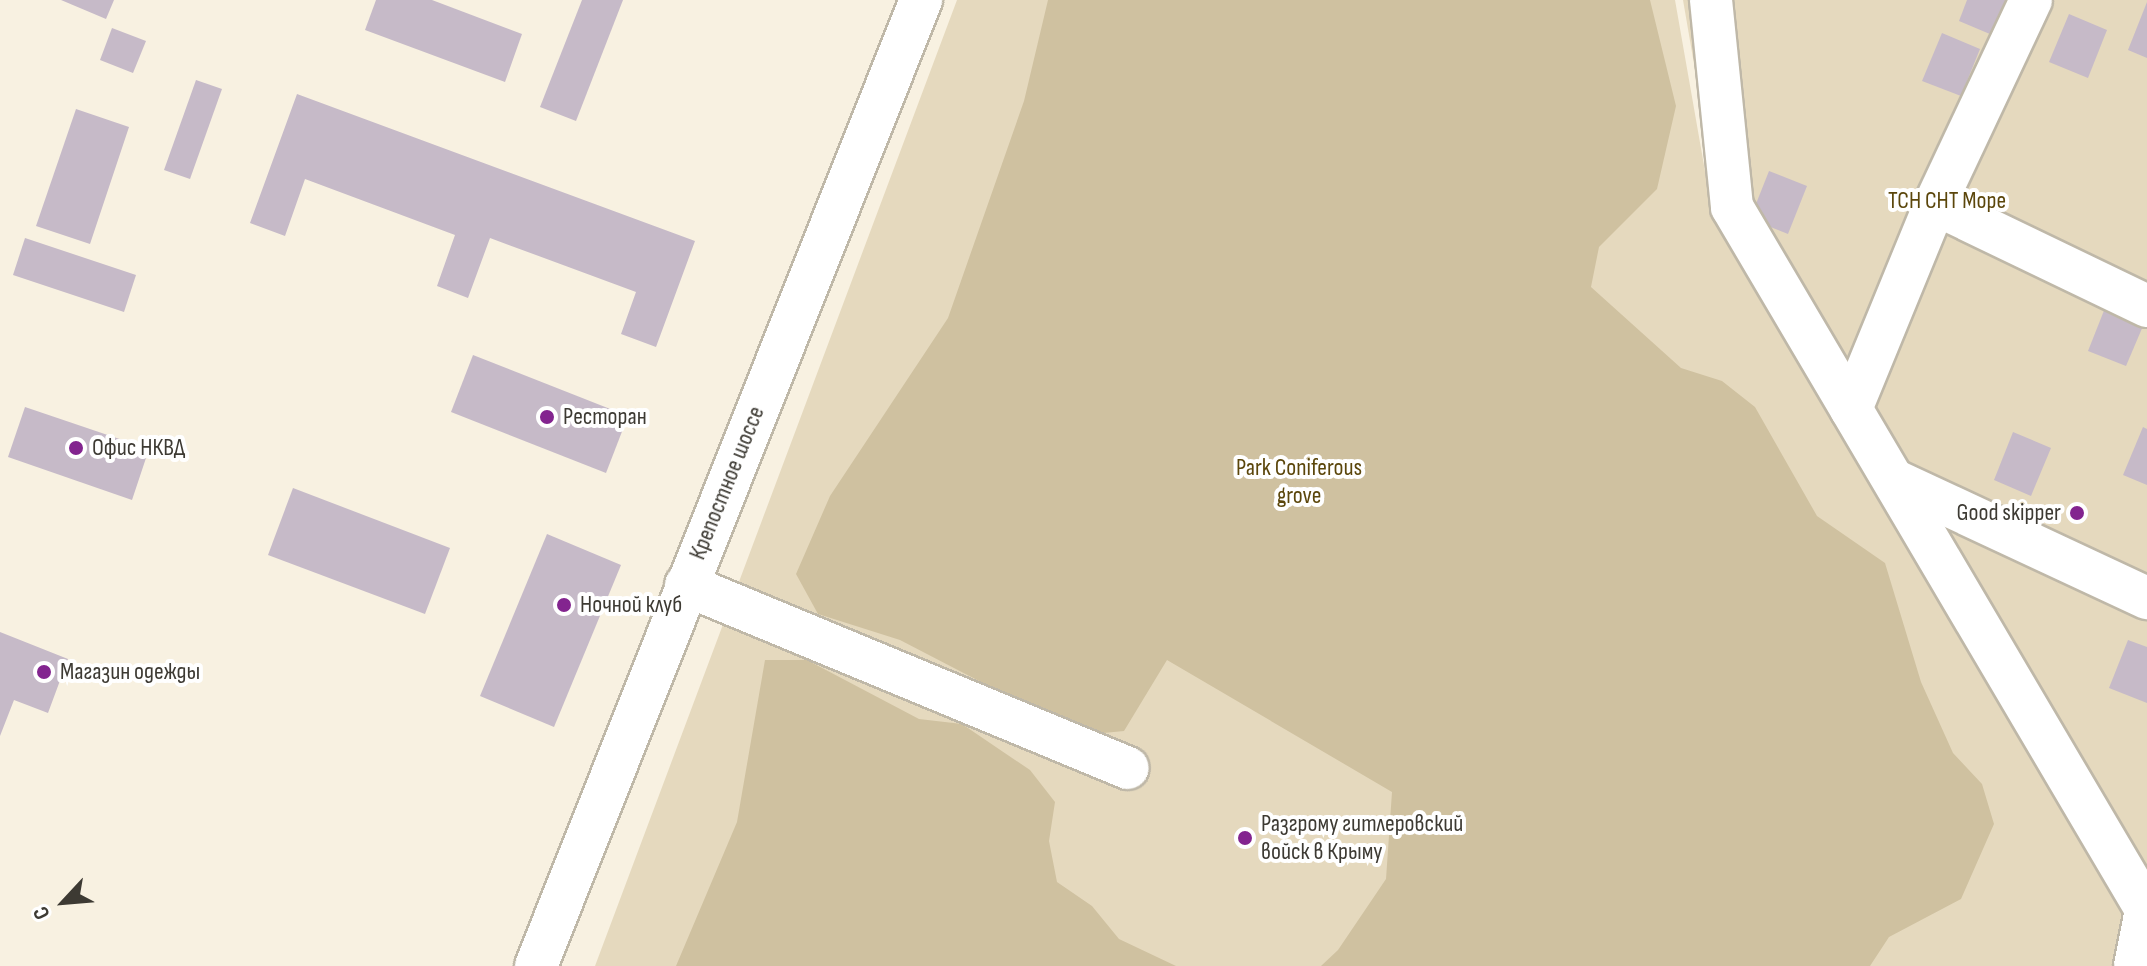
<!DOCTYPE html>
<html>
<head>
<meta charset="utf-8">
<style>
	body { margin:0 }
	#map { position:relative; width:2147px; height:966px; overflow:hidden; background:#f8f1e1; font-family:"Sofia Sans Condensed",sans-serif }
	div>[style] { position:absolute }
	.green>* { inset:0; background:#e5d9be }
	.forest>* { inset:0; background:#cfc1a0 }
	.building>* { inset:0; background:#c6bac8 }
	.roads { filter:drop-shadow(2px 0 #bfb8a8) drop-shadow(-2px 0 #bfb8a8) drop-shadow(0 2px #bfb8a8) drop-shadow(0 -2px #bfb8a8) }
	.minor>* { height:42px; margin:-21px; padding:0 21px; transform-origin:21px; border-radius:21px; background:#fff }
	.dots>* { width:22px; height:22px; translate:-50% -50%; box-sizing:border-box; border:4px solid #fff; border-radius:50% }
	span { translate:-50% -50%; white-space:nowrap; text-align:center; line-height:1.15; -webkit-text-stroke:8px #fff; paint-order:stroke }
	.park-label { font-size:24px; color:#5b460b }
	.poi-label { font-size:24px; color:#3d3a33 }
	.left { translate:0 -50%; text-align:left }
	.right { translate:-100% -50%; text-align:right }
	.street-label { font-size:24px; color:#3d3a33 }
	.north { position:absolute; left:24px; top:862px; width:80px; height:80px; -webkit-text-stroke:6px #fff; paint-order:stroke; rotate:244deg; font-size:22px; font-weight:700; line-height:32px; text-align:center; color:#3d3a33 }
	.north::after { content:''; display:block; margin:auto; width:28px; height:36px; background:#3d3a33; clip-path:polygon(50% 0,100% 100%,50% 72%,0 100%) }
</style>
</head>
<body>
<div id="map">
	<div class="green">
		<div style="clip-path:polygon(957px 0,1675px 0,1712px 211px,2133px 932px,2122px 966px,595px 966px)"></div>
		<div style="clip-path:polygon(1683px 0,2147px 0,2147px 924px,1719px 209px)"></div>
	</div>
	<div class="forest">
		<div style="clip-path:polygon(1048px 0,1650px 0,1676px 106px,1657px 189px,1599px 247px,1591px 287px,1681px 368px,1722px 381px,1755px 407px,1817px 516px,1885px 563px,1921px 682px,1953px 753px,1982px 784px,1994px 824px,1961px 899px,1889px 937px,1870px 966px,1321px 966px,1338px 950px,1386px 879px,1392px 792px,1167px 660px,1124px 731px,1083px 735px,900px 640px,818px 614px,796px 574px,830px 496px,948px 318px,1024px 101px)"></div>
		<div style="clip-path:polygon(765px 660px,807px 660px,919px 719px,962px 724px,1030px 770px,1055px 802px,1049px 841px,1057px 882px,1092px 906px,1119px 939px,1176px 966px,676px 966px,737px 822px)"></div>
	</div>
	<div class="building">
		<div style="clip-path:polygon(61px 0,114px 0,106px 19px)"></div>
		<div style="clip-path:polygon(376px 0,432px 0,522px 34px,505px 82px,365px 30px)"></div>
		<div style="clip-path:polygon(582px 0,623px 0,576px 121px,540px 107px)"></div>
		<div style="clip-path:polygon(1967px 0,2012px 0,1997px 37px,1959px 21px)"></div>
		<div style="clip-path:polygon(2147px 2px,2147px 58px,2128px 50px)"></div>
		<div style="clip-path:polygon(2069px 14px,2107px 30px,2088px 78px,2049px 62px)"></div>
		<div style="clip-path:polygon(112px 28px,146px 41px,133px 73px,100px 60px)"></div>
		<div style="clip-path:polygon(1942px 33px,1980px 49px,1961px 96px,1922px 81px)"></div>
		<div style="clip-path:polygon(196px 80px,222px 89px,190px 179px,164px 170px)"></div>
		<div style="clip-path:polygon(297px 94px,695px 241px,656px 347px,621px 334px,636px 292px,490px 238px,468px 298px,437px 286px,455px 235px,305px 179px,285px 236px,250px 223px)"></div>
		<div style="clip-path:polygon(76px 109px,129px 127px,90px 244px,36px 226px)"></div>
		<div style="clip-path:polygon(1769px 171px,1807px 186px,1788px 234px,1750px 219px)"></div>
		<div style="clip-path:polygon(25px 238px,136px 275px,124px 312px,13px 275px)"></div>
		<div style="clip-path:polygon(2107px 303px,2146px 319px,2126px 366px,2088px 351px)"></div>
		<div style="clip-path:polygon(473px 355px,628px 416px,606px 473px,451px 412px)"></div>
		<div style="clip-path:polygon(25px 407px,149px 449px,132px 500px,8px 457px)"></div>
		<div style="clip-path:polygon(2143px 427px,2147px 429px,2147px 485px,2123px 475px)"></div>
		<div style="clip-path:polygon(2013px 432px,2051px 448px,2031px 496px,1994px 480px)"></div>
		<div style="clip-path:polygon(293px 488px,450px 548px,425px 614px,268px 555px)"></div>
		<div style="clip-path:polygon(547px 534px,621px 565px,554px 727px,480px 696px)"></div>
		<div style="clip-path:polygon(0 632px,68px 659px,48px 713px,14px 700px,0 736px)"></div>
		<div style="clip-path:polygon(2128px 640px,2147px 647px,2147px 703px,2109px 688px)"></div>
	</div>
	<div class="roads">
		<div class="minor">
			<div style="left:1711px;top:0;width:208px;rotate:84.2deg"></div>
			<div style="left:1732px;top:207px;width:817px;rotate:59.48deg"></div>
			<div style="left:1935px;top:204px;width:235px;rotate:25.7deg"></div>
			<div style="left:1851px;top:409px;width:222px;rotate:-67.7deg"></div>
			<div style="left:1935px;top:204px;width:225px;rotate:-64.8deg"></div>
			<div style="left:1898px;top:482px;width:275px;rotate:25deg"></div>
			<div style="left:686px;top:585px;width:478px;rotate:22.5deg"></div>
			<div style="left:536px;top:966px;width:1040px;rotate:-68.27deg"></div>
			<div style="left:2135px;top:966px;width:57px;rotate:-78.9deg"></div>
		</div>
	</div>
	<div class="dots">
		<div style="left:547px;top:417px;background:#83248f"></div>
		<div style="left:76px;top:448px;background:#83248f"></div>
		<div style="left:2077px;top:513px;background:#83248f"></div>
		<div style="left:564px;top:605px;background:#83248f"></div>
		<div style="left:44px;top:672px;background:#83248f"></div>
		<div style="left:1245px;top:838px;background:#83248f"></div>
	</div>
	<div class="park-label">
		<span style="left:1947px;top:201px">ТСН СНТ Море</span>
		<span style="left:1299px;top:482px">Park Coniferous<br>grove</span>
	</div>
	<div class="poi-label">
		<span class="left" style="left:563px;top:417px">Ресторан</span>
		<span class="left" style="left:92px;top:448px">Офис НКВД</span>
		<span class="right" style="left:2061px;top:513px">Good skipper</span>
		<span class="left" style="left:580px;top:605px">Ночной клуб</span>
		<span class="left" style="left:60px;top:672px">Магазин одежды</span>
		<span class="left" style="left:1261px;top:838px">Разгрому гитлеровский<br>войск в Крыму</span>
	</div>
	<div class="street-label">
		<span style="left:727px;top:483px;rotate:-68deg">Крепостное шоссе</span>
	</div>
	<div class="north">С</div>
</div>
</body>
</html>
